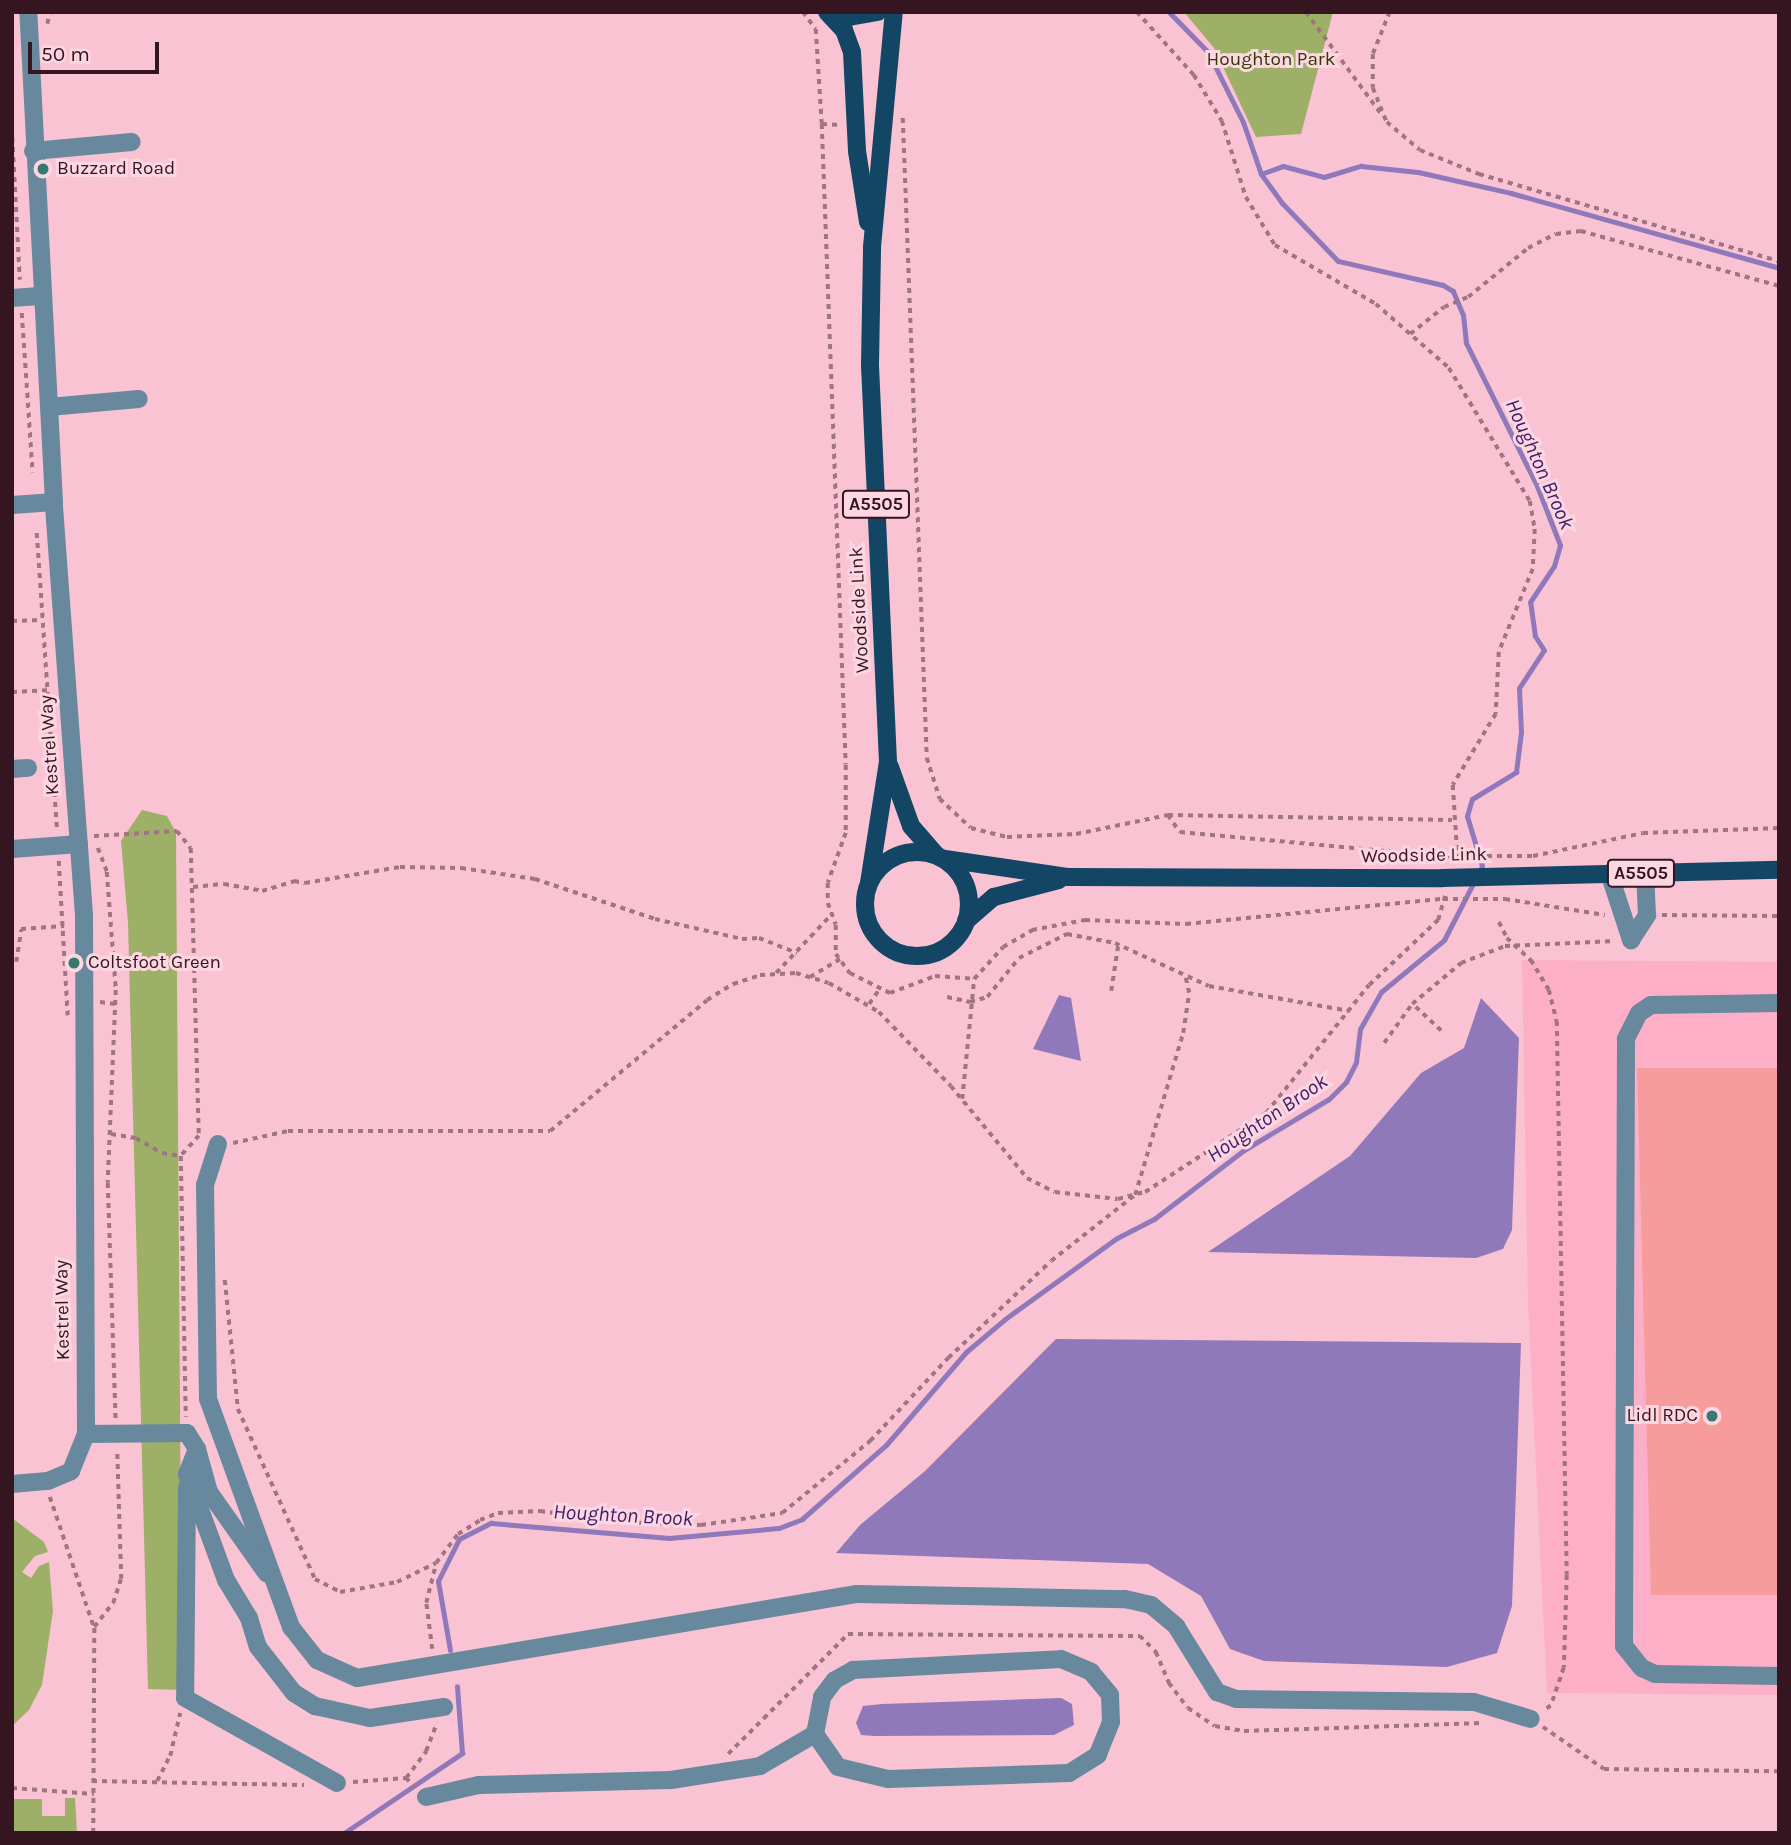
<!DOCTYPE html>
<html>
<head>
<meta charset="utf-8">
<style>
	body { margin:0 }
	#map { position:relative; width:1791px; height:1845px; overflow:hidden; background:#fac3d3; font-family:Karla,sans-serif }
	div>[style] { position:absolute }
	.built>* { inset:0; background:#fdafc7 }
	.green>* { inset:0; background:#9eaf67 }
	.water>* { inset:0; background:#9079bb }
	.stream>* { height:5px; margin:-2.5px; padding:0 2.5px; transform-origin:2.5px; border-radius:2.5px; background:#9079bb }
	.building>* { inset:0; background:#f79c9c }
	.path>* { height:3.5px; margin-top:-1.75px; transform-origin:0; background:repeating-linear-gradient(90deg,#a07481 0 5px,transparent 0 10px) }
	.minor>* { height:18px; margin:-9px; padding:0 9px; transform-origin:9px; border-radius:9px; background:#68889e }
	.major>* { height:18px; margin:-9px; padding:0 9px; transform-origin:9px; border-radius:9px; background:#134665 }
	.major>.ring { margin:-9px; padding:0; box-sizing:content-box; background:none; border:18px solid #134665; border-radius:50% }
	.dots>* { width:19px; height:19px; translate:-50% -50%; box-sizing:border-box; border:4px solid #fcd6e0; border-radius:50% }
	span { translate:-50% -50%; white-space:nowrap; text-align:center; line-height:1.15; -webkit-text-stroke:6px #fcd6e0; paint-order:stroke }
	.shield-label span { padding:2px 5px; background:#fcd6e0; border:2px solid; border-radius:5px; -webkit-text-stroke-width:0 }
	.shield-label { font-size:18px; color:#351520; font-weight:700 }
	.park-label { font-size:19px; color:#303a00 }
	.poi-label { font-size:19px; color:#351520 }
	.left { translate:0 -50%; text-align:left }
	.right { translate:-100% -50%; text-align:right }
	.street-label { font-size:19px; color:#351520 }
	.water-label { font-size:21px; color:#3f1b6b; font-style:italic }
	.frame { position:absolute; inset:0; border:14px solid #351520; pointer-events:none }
	.scale { position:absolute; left:28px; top:42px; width:131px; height:32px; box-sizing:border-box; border:4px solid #351520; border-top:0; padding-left:9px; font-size:21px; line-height:24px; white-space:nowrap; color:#351520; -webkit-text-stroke:5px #fcd6e0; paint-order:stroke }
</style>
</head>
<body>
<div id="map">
	<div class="built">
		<div style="clip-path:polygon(1522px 960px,1779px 962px,1779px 1695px,1547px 1693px,1528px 1305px)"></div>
	</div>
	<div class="green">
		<div style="clip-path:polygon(1184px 12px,1333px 12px,1301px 134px,1256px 137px,1214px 48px)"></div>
		<div style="clip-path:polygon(142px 810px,167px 816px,176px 833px,182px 1690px,148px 1689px,128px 923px,121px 841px)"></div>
		<div style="clip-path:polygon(12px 1518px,44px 1542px,48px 1552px,35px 1556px,22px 1572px,31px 1578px,39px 1566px,49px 1562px,53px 1611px,42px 1685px,29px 1710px,12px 1726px)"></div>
		<div style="clip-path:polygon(65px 1798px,75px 1798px,77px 1833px,12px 1833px,12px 1799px,42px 1799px,42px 1816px,65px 1816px)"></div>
	</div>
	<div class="water">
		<div style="clip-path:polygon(1059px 995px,1071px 998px,1081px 1061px,1033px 1049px)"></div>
		<div style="clip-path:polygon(1481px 998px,1519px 1038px,1512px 1230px,1503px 1249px,1476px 1258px,1208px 1252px,1350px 1156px,1421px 1073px,1464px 1048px)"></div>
		<div style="clip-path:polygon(1056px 1339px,1521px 1343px,1512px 1606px,1497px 1653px,1447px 1667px,1264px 1661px,1230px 1649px,1201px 1596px,1148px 1564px,836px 1553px,860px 1525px,925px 1471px)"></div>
		<div style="clip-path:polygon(1061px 1698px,1072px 1704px,1074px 1725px,1054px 1735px,874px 1736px,861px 1735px,856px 1723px,863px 1706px,882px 1704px)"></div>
	</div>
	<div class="stream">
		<div style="left:1261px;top:174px;width:23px;rotate:-20deg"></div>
		<div style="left:1283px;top:166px;width:42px;rotate:15deg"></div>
		<div style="left:1324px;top:177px;width:39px;rotate:-17deg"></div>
		<div style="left:1361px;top:166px;width:57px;rotate:6deg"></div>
		<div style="left:1418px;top:172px;width:95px;rotate:12.7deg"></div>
		<div style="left:1511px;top:193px;width:278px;rotate:15.6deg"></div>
		<div style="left:450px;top:1650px;width:70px;rotate:-99.9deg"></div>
		<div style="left:438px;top:1581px;width:47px;rotate:-63.4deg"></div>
		<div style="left:459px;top:1539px;width:36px;rotate:-27deg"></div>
		<div style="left:491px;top:1523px;width:179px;rotate:4.8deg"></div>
		<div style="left:669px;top:1538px;width:110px;rotate:-5.2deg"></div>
		<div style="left:779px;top:1528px;width:25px;rotate:-21deg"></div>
		<div style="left:802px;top:1519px;width:112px;rotate:-41.4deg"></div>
		<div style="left:886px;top:1445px;width:123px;rotate:-49.3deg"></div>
		<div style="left:966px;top:1352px;width:51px;rotate:-40.2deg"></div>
		<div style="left:1005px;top:1319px;width:138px;rotate:-35.9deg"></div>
		<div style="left:1117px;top:1238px;width:42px;rotate:-27.2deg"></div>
		<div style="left:1154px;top:1219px;width:113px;rotate:-37.5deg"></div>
		<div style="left:1244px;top:1150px;width:99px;rotate:-31deg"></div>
		<div style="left:1329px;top:1099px;width:24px;rotate:-45deg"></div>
		<div style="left:1346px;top:1082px;width:22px;rotate:-63deg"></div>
		<div style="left:1356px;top:1062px;width:33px;rotate:-83deg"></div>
		<div style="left:1360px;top:1029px;width:43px;rotate:-60.4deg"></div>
		<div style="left:1381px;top:992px;width:82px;rotate:-39.5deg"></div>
		<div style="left:1444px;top:940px;width:83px;rotate:-62.8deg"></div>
		<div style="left:1482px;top:866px;width:52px;rotate:-106.7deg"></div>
		<div style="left:1467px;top:816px;width:18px;rotate:-74deg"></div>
		<div style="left:1472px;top:799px;width:52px;rotate:-31.5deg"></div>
		<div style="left:1516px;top:772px;width:40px;rotate:-82.9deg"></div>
		<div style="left:1521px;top:732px;width:44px;rotate:-92.6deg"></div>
		<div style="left:1519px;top:688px;width:45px;rotate:-56.7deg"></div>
		<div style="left:1544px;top:650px;width:17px;rotate:-123deg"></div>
		<div style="left:1535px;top:636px;width:34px;rotate:-98deg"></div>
		<div style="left:1530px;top:602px;width:43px;rotate:-56.3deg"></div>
		<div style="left:1554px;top:566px;width:22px;rotate:-74deg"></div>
		<div style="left:1560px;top:545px;width:63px;rotate:-111.3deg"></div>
		<div style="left:1537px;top:486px;width:160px;rotate:-116.4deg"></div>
		<div style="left:1466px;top:343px;width:28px;rotate:-96deg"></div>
		<div style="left:1463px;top:315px;width:26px;rotate:-113deg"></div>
		<div style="left:1453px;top:291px;width:12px;rotate:-149deg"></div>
		<div style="left:1443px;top:285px;width:108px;rotate:-167.1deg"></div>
		<div style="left:1338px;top:261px;width:81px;rotate:-134deg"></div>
		<div style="left:1282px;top:203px;width:36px;rotate:-126deg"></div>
		<div style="left:1261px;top:174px;width:55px;rotate:-109.1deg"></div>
		<div style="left:1243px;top:122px;width:78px;rotate:-116.6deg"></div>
		<div style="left:1208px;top:52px;width:56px;rotate:-134.3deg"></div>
		<div style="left:344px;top:1833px;width:143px;rotate:-34.1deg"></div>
		<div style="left:462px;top:1753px;width:67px;rotate:-94.3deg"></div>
	</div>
	<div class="building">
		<div style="clip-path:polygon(1637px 1068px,1779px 1068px,1779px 1595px,1651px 1595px)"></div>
	</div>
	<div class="path">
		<div style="left:95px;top:12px;width:15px"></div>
		<div style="left:803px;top:12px;width:21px;rotate:53deg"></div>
		<div style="left:816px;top:29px;width:95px;rotate:86.4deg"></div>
		<div style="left:822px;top:124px;width:641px;rotate:87.86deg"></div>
		<div style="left:846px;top:765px;width:68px;rotate:90deg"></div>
		<div style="left:846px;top:833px;width:53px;rotate:109.8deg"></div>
		<div style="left:828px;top:883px;width:20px;rotate:90deg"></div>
		<div style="left:828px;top:903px;width:23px;rotate:70deg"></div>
		<div style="left:836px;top:925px;width:29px;rotate:90deg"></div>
		<div style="left:836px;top:954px;width:24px;rotate:54deg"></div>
		<div style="left:850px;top:973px;width:45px;rotate:26.6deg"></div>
		<div style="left:890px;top:993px;width:48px;rotate:-20.7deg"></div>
		<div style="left:935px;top:976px;width:39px;rotate:4deg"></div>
		<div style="left:974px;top:979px;width:43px;rotate:-47.8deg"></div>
		<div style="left:1003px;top:947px;width:34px;rotate:-30deg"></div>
		<div style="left:1032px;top:930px;width:54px;rotate:-10.7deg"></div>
		<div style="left:1085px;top:920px;width:101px;rotate:2.3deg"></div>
		<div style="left:1186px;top:924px;width:258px;rotate:-5.6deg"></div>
		<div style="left:1443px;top:899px;width:62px"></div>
		<div style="left:1505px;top:899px;width:101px;rotate:9.1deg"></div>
		<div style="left:1137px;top:12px;width:85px;rotate:47.9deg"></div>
		<div style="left:1194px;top:75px;width:54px;rotate:58.7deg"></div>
		<div style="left:1222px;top:121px;width:80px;rotate:72.5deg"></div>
		<div style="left:1246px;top:197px;width:56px;rotate:58.9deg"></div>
		<div style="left:1275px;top:245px;width:117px;rotate:30.3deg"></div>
		<div style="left:1376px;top:304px;width:97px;rotate:41.2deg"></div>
		<div style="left:1449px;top:368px;width:156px;rotate:58.7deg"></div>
		<div style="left:1530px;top:501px;width:28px;rotate:80deg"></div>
		<div style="left:1535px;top:529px;width:40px;rotate:92.9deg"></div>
		<div style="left:1533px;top:569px;width:90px;rotate:112.3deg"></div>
		<div style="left:1499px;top:652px;width:62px;rotate:92.8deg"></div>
		<div style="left:1496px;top:714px;width:83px;rotate:121.2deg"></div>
		<div style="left:1453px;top:785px;width:77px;rotate:86.3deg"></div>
		<div style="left:1306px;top:12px;width:128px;rotate:53.6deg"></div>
		<div style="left:1390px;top:12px;width:45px;rotate:112deg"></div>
		<div style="left:1373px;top:54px;width:34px;rotate:90deg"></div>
		<div style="left:1373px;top:88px;width:37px;rotate:68deg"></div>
		<div style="left:1387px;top:122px;width:43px;rotate:40.3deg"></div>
		<div style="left:1420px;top:150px;width:64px;rotate:22.1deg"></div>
		<div style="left:1479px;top:174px;width:312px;rotate:16.2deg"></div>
		<div style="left:47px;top:24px;width:12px;rotate:-76deg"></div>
		<div style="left:903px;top:118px;width:640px;rotate:87.85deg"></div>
		<div style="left:927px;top:758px;width:43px;rotate:72.4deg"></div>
		<div style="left:940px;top:799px;width:42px;rotate:43.1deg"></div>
		<div style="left:971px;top:828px;width:37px;rotate:14deg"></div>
		<div style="left:1007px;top:837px;width:69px;rotate:-2.5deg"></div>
		<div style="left:1076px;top:834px;width:94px;rotate:-11.7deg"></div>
		<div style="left:1168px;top:815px;width:284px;rotate:1deg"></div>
		<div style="left:822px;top:124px;width:18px;rotate:3deg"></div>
		<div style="left:12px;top:127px;width:153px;rotate:87deg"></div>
		<div style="left:22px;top:313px;width:160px;rotate:86.1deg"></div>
		<div style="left:1410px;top:334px;width:43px;rotate:-38.5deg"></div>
		<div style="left:1444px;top:307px;width:26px;rotate:-23deg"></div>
		<div style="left:1468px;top:297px;width:77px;rotate:-39.2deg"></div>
		<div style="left:1528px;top:248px;width:31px;rotate:-27deg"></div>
		<div style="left:1556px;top:234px;width:25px;rotate:-7deg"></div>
		<div style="left:1581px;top:231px;width:205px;rotate:15.5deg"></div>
		<div style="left:37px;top:533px;width:297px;rotate:86.1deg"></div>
		<div style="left:12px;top:621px;width:30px;rotate:-2deg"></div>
		<div style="left:12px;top:692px;width:35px;rotate:-3deg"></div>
		<div style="left:1168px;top:815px;width:21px;rotate:55deg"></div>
		<div style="left:1180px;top:832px;width:258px;rotate:5.3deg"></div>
		<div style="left:1437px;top:856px;width:96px"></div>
		<div style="left:1533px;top:856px;width:112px;rotate:-11.8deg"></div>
		<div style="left:1643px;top:833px;width:136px;rotate:-2.1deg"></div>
		<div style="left:94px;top:836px;width:83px;rotate:-3.4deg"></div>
		<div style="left:177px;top:831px;width:22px;rotate:51deg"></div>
		<div style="left:191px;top:848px;width:288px;rotate:88.4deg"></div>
		<div style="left:199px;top:1136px;width:27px;rotate:132deg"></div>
		<div style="left:181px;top:1156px;width:261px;rotate:88.9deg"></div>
		<div style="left:98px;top:848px;width:26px;rotate:69deg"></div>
		<div style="left:107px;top:872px;width:118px;rotate:85.6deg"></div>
		<div style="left:116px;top:990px;width:193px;rotate:92.4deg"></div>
		<div style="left:108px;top:1183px;width:236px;rotate:88.1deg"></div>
		<div style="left:59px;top:861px;width:155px;rotate:86.7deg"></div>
		<div style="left:193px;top:887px;width:31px;rotate:-6deg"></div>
		<div style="left:224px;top:884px;width:39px;rotate:10deg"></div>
		<div style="left:262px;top:891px;width:34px;rotate:-17deg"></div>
		<div style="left:294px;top:881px;width:11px;rotate:10deg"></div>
		<div style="left:305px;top:883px;width:96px;rotate:-9.6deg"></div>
		<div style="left:400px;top:867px;width:61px;rotate:0.9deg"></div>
		<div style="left:461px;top:868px;width:75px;rotate:8.5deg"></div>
		<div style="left:535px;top:879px;width:126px;rotate:18.4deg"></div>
		<div style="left:655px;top:919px;width:89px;rotate:12.9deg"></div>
		<div style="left:742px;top:939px;width:17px;rotate:-3deg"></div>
		<div style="left:759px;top:938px;width:41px;rotate:21.5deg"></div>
		<div style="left:1662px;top:915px;width:117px;rotate:0.5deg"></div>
		<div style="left:1499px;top:922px;width:18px;rotate:63deg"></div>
		<div style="left:1507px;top:938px;width:33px;rotate:43deg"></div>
		<div style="left:1531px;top:960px;width:35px;rotate:59deg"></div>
		<div style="left:1549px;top:990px;width:32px;rotate:76deg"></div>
		<div style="left:1557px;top:1021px;width:554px;rotate:88.97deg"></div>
		<div style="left:1567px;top:1575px;width:93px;rotate:91.8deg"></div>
		<div style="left:1564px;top:1668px;width:40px;rotate:108.9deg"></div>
		<div style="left:1551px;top:1706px;width:9px;rotate:148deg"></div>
		<div style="left:16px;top:962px;width:33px;rotate:-81deg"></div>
		<div style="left:21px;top:929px;width:43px;rotate:-4deg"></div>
		<div style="left:776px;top:973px;width:81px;rotate:-46.5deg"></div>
		<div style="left:810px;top:977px;width:35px;rotate:-31deg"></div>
		<div style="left:1111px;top:991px;width:47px;rotate:-81.3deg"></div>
		<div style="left:947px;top:997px;width:24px;rotate:12deg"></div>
		<div style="left:970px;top:1002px;width:18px;rotate:-16deg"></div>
		<div style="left:987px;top:997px;width:50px;rotate:-50.6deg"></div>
		<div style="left:1019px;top:958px;width:54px;rotate:-26.6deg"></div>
		<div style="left:1067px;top:934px;width:49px;rotate:10.6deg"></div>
		<div style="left:1115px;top:943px;width:103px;rotate:24.6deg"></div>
		<div style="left:1209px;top:986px;width:143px;rotate:10.1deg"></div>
		<div style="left:100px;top:1002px;width:15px;rotate:8deg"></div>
		<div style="left:869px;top:1004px;width:19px;rotate:-55deg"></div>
		<div style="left:1441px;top:1031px;width:40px;rotate:-137deg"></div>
		<div style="left:1412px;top:1004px;width:64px;rotate:-39.9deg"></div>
		<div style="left:1461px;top:963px;width:47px;rotate:-21.1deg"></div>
		<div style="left:1505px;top:946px;width:110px;rotate:-2.6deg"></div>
		<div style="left:1384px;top:1043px;width:48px;rotate:-54.3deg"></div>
		<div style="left:962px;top:1099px;width:121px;rotate:-84.3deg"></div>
		<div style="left:111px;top:1134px;width:25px;rotate:9deg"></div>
		<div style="left:136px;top:1138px;width:30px;rotate:30deg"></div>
		<div style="left:162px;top:1153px;width:19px;rotate:9deg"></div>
		<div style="left:233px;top:1143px;width:56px;rotate:-12.3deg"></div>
		<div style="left:288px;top:1131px;width:262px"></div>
		<div style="left:550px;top:1131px;width:204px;rotate:-39.8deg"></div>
		<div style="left:707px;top:1000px;width:31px;rotate:-32deg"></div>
		<div style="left:733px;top:984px;width:28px;rotate:-18deg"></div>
		<div style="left:760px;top:975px;width:36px;rotate:-3deg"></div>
		<div style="left:796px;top:973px;width:34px;rotate:17deg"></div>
		<div style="left:829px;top:983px;width:58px;rotate:30.1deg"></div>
		<div style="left:879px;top:1012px;width:103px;rotate:45.8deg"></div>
		<div style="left:951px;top:1086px;width:119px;rotate:50.4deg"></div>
		<div style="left:1027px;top:1178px;width:31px;rotate:27deg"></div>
		<div style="left:1055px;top:1192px;width:63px;rotate:6.3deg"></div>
		<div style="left:1118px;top:1199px;width:28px;rotate:-15deg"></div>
		<div style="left:1145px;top:1192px;width:145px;rotate:-33.1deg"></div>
		<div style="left:1266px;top:1113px;width:164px;rotate:-51.2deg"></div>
		<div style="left:1369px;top:985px;width:95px;rotate:-43.3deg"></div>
		<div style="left:1438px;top:920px;width:26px;rotate:-74deg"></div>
		<div style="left:225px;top:1280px;width:130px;rotate:84.2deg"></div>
		<div style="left:238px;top:1409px;width:187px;rotate:65.6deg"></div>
		<div style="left:315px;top:1579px;width:28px;rotate:27deg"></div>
		<div style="left:340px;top:1592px;width:58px;rotate:-10deg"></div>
		<div style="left:397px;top:1582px;width:43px;rotate:-26deg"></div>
		<div style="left:50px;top:1497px;width:137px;rotate:71.3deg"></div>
		<div style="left:432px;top:1649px;width:46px;rotate:-97.4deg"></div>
		<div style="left:426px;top:1603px;width:41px;rotate:-76deg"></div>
		<div style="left:436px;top:1563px;width:36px;rotate:-53deg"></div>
		<div style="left:458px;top:1534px;width:26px;rotate:-32deg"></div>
		<div style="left:480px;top:1520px;width:19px;rotate:-21deg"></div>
		<div style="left:498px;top:1513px;width:42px;rotate:-2.7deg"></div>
		<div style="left:540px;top:1511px;width:78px;rotate:8.1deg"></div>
		<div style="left:617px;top:1522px;width:84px;rotate:2deg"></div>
		<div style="left:701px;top:1525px;width:82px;rotate:-8.4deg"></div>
		<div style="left:782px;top:1513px;width:114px;rotate:-39.3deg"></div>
		<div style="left:870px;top:1441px;width:114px;rotate:-46.8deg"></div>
		<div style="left:948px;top:1358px;width:141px;rotate:-43.3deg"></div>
		<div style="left:1051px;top:1261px;width:107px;rotate:-38.2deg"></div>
		<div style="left:1135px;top:1195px;width:169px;rotate:-73.5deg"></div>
		<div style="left:1183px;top:1033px;width:40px;rotate:-81.5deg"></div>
		<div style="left:1189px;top:993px;width:18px;rotate:-103deg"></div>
		<div style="left:1543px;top:1727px;width:74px;rotate:34.5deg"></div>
		<div style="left:1604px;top:1769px;width:175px;rotate:0.7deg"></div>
		<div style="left:728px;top:1754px;width:170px;rotate:-45deg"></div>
		<div style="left:848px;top:1634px;width:292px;rotate:0.4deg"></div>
		<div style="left:1140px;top:1636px;width:23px;rotate:45deg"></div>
		<div style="left:1156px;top:1652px;width:34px;rotate:67deg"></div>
		<div style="left:1169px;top:1683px;width:31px;rotate:53deg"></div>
		<div style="left:1188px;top:1708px;width:32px;rotate:34deg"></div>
		<div style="left:1215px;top:1726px;width:29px;rotate:10deg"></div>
		<div style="left:1244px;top:1731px;width:238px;rotate:-1.9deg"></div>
		<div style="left:406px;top:1778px;width:34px;rotate:-53deg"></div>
		<div style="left:426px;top:1751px;width:30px;rotate:-69deg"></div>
		<div style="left:92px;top:1781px;width:212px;rotate:1.1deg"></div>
		<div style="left:157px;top:1781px;width:28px;rotate:-63deg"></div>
		<div style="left:170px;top:1756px;width:44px;rotate:-76.9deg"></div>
		<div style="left:353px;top:1782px;width:53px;rotate:-4.3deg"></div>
		<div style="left:406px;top:1778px;width:13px;rotate:45deg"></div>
		<div style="left:12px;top:1788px;width:82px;rotate:4.2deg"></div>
		<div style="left:93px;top:1833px;width:206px;rotate:-89.7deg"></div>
		<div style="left:94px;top:1627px;width:31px;rotate:-52deg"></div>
		<div style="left:113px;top:1603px;width:25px;rotate:-72deg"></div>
		<div style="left:121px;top:1579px;width:128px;rotate:-91.8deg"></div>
	</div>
	<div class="minor">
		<div style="left:33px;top:151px;width:99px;rotate:-5.2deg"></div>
		<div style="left:12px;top:298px;width:31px;rotate:-4deg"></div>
		<div style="left:49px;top:407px;width:90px;rotate:-5.1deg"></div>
		<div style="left:12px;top:505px;width:42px;rotate:-4.1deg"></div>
		<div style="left:12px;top:769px;width:16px;rotate:-4deg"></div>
		<div style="left:12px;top:849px;width:67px;rotate:-4.3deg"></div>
		<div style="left:1609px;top:873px;width:71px;rotate:71.8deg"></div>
		<div style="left:1631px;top:940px;width:30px;rotate:-57deg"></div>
		<div style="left:1647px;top:915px;width:43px;rotate:-92.7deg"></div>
		<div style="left:1779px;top:1003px;width:128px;rotate:179.1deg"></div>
		<div style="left:1651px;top:1005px;width:14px;rotate:146deg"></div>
		<div style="left:1639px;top:1013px;width:29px;rotate:117deg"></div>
		<div style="left:1626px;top:1039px;width:607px;rotate:90.19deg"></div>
		<div style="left:1624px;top:1646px;width:28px;rotate:51deg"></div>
		<div style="left:1642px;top:1668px;width:14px;rotate:25deg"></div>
		<div style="left:1655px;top:1674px;width:124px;rotate:0.9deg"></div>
		<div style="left:218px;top:1144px;width:43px;rotate:107.6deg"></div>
		<div style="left:205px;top:1185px;width:214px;rotate:89.2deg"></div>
		<div style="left:208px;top:1399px;width:243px;rotate:70deg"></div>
		<div style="left:291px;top:1627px;width:42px;rotate:51.8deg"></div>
		<div style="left:317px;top:1660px;width:44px;rotate:24.2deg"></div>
		<div style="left:357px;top:1678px;width:507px;rotate:-9.54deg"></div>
		<div style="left:857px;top:1594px;width:268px;rotate:1.1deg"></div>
		<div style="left:1125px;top:1599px;width:27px;rotate:13deg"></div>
		<div style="left:1151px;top:1605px;width:33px;rotate:40deg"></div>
		<div style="left:1176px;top:1626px;width:78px;rotate:58.2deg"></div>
		<div style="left:1217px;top:1692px;width:20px;rotate:20deg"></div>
		<div style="left:1236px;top:1699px;width:238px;rotate:0.7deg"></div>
		<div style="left:1474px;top:1702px;width:59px;rotate:16.6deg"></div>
		<div style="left:86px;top:1434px;width:101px;rotate:-0.6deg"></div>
		<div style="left:187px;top:1433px;width:19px;rotate:58deg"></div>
		<div style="left:197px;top:1449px;width:45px;rotate:74.4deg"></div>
		<div style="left:209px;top:1492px;width:100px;rotate:54.7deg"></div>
		<div style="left:197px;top:1449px;width:27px;rotate:112deg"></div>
		<div style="left:187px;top:1474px;width:113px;rotate:69.8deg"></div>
		<div style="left:226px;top:1580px;width:44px;rotate:58.8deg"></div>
		<div style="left:249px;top:1618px;width:30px;rotate:73deg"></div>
		<div style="left:258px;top:1647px;width:58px;rotate:52deg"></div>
		<div style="left:294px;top:1693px;width:25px;rotate:32deg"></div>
		<div style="left:315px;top:1706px;width:56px;rotate:12.3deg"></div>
		<div style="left:370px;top:1718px;width:75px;rotate:-8.5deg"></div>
		<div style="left:12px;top:1484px;width:36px;rotate:-5deg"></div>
		<div style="left:48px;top:1481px;width:25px;rotate:-23deg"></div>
		<div style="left:71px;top:1471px;width:40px;rotate:-68deg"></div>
		<div style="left:86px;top:1434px;width:519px;rotate:-90.22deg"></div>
		<div style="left:84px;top:915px;width:414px;rotate:-94.2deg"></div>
		<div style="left:54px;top:502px;width:491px;rotate:-93deg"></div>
		<div style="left:187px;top:1487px;width:211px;rotate:90.5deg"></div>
		<div style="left:185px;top:1698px;width:174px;rotate:29.2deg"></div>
		<div style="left:1061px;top:1659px;width:33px;rotate:23deg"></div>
		<div style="left:1091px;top:1672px;width:30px;rotate:50deg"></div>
		<div style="left:1110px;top:1695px;width:27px;rotate:88deg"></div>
		<div style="left:1111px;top:1722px;width:35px;rotate:112deg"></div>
		<div style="left:1098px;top:1755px;width:34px;rotate:148deg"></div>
		<div style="left:1069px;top:1773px;width:181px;rotate:178.1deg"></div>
		<div style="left:888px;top:1779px;width:51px;rotate:-166.5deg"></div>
		<div style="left:838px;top:1767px;width:40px;rotate:-124.9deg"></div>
		<div style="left:815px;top:1734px;width:38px;rotate:-79deg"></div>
		<div style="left:822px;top:1697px;width:21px;rotate:-53deg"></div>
		<div style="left:835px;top:1680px;width:21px;rotate:-29deg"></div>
		<div style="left:853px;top:1670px;width:208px;rotate:-3deg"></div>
		<div style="left:426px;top:1797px;width:54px;rotate:-12.8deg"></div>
		<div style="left:479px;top:1785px;width:192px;rotate:-1.5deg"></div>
		<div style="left:671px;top:1780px;width:90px;rotate:-8.9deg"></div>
		<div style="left:760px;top:1766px;width:64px;rotate:-30.2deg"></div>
	</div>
	<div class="major">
		<div style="left:827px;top:12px;width:25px;rotate:47deg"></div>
		<div style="left:844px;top:30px;width:23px;rotate:70deg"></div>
		<div style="left:852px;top:52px;width:99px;rotate:87.1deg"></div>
		<div style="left:857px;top:151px;width:72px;rotate:81.2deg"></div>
		<div style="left:831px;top:12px;width:19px;rotate:16deg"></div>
		<div style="left:849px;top:17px;width:29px;rotate:-10deg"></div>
		<div style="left:890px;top:767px;width:63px;rotate:70.4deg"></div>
		<div style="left:911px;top:826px;width:38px;rotate:49deg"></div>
		<div class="ring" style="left:865px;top:852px;width:86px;height:86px"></div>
		<div style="left:945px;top:859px;width:125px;rotate:8.3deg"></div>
		<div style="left:1069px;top:877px;width:373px;rotate:0.2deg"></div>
		<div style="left:1442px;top:878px;width:337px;rotate:-1.4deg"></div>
		<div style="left:869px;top:883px;width:122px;rotate:-81.1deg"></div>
		<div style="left:888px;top:762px;width:397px;rotate:-92.6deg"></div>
		<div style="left:870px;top:365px;width:118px;rotate:-89deg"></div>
		<div style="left:872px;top:247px;width:236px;rotate:-84.7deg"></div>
		<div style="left:966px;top:921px;width:37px;rotate:-41deg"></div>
		<div style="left:994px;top:897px;width:67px;rotate:-14.7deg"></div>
	</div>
	<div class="dots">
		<div style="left:43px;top:169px;background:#367a6e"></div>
		<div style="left:74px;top:963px;background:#367a6e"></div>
		<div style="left:1712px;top:1416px;background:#367a6e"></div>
	</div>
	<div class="shield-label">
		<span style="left:876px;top:504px">A5505</span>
		<span style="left:1641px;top:873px">A5505</span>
	</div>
	<div class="park-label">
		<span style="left:1271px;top:60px">Houghton Park</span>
	</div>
	<div class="poi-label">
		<span class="left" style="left:57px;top:169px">Buzzard Road</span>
		<span class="left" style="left:88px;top:963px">Coltsfoot Green</span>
		<span class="right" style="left:1698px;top:1416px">Lidl RDC</span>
	</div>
	<div class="street-label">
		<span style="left:860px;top:610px;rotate:-93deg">Woodside Link</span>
		<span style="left:50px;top:745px;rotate:-94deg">Kestrel Way</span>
		<span style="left:1424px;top:856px;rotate:-1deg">Woodside Link</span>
		<span style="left:63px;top:1310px;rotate:-91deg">Kestrel Way</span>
	</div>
	<div class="water-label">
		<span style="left:1540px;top:464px;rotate:66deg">Houghton Brook</span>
		<span style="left:1267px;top:1118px;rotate:-34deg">Houghton Brook</span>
		<span style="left:623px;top:1515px;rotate:3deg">Houghton Brook</span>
	</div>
	<div class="frame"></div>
	<div class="scale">50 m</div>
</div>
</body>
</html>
